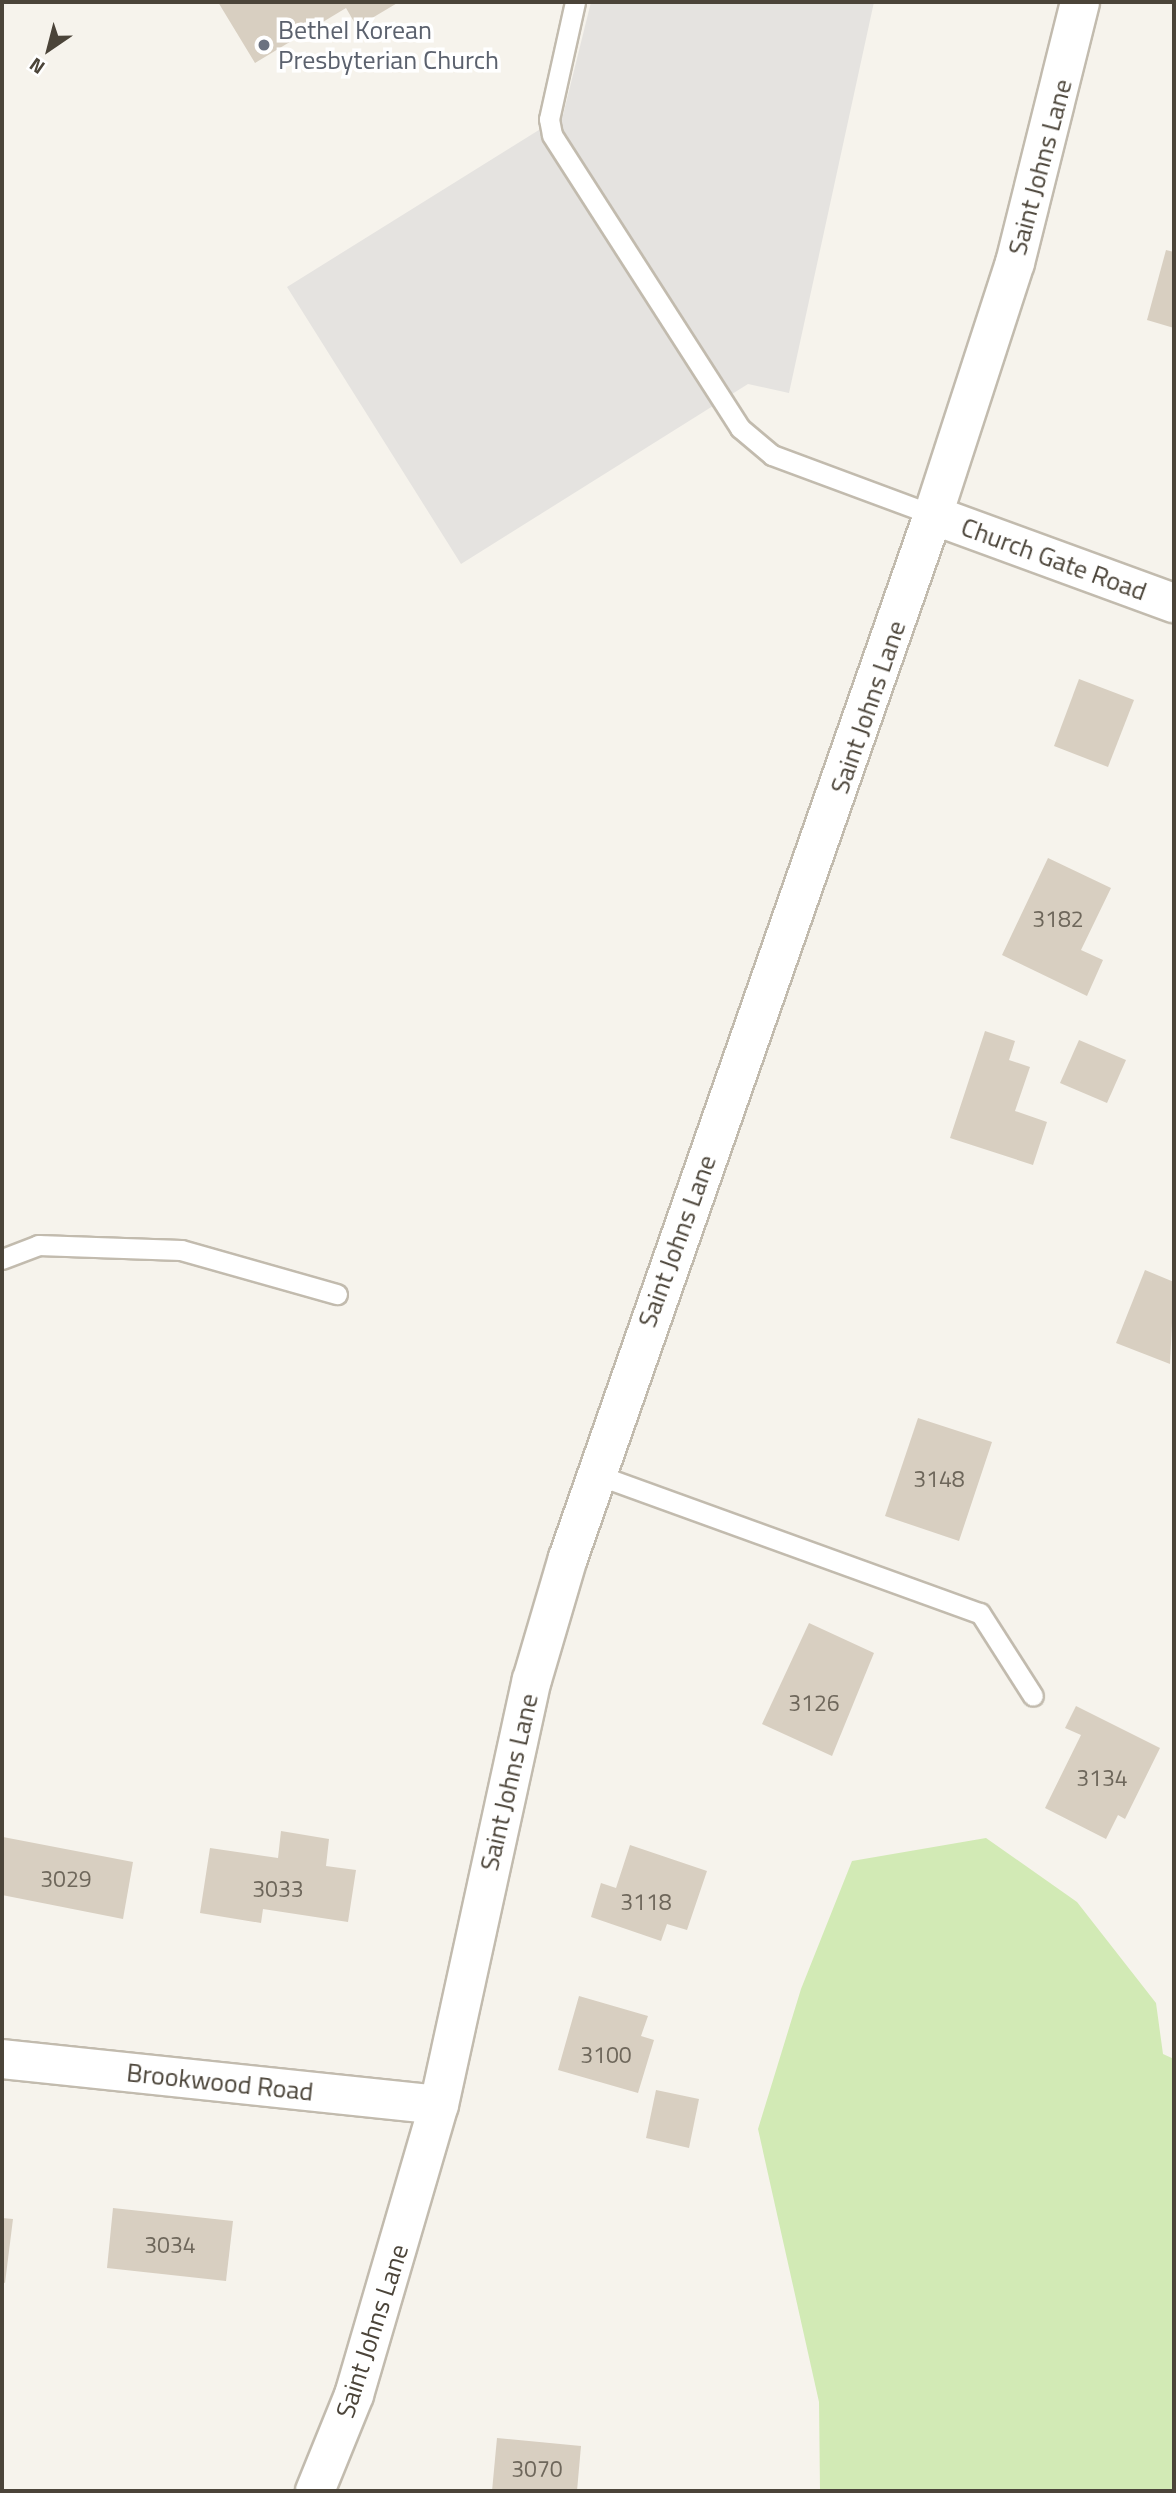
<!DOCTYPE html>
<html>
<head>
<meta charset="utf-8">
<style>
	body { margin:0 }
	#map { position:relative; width:1176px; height:2493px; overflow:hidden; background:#f6f3ec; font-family:"Titillium Web",sans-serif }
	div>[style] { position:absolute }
	.green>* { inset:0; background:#d2eab5 }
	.parking>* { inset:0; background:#e5e3e0 }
	.building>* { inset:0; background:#d8cfc1 }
	.roads { filter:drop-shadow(2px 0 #c2bbae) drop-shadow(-2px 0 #c2bbae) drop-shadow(0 2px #c2bbae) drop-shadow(0 -2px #c2bbae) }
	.service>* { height:19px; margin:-9.5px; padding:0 9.5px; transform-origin:9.5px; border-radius:9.5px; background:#fff }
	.minor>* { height:38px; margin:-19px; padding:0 19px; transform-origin:19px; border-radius:19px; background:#fff }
	.tertiary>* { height:38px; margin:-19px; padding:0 19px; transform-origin:19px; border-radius:19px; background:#fff }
	.dots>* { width:19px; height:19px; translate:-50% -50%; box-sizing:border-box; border:4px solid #fff; border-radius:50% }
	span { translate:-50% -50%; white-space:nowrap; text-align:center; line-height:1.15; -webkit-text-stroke:7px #fff; paint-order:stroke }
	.number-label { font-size:23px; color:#6e675b }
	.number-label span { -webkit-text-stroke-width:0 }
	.worship-label { font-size:26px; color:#5b616d }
	.left { translate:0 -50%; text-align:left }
	.street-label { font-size:26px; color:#4b4439 }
	.frame { position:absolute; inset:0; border:4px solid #4b4439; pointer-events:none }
	.north { position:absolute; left:14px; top:14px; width:70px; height:70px; -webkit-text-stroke:5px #fff; paint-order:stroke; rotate:215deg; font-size:19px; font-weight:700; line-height:28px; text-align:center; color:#4b4439 }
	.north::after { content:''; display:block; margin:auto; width:24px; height:32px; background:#4b4439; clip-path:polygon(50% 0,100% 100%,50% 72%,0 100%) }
</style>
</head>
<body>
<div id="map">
	<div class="green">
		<div style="clip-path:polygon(986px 1838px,1077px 1902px,1156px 2003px,1163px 2054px,1174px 2059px,1174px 2491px,820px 2491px,819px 2402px,758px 2129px,801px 1989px,852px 1861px)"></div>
	</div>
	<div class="parking">
		<div style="clip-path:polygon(591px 2px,874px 2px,789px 393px,748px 384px,461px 564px,287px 287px,563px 115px)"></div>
	</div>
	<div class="building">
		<div style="clip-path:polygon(218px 2px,399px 2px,357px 27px,346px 8px,255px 63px)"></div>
		<div style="clip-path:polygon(1166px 250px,1174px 252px,1174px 328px,1147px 320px)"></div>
		<div style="clip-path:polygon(1079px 679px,1134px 700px,1108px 767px,1054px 746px)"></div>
		<div style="clip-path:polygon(1048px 858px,1111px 888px,1081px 950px,1103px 960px,1087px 996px,1002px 955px)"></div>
		<div style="clip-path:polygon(985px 1031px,1015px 1041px,1009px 1060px,1030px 1067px,1015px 1111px,1047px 1122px,1033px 1165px,950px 1138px)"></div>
		<div style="clip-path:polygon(1079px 1040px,1126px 1060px,1107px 1103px,1060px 1083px)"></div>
		<div style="clip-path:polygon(1145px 1270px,1174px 1282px,1170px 1364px,1116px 1343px)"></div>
		<div style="clip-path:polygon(918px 1418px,992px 1442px,959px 1541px,885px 1516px)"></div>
		<div style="clip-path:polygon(809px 1623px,874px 1653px,832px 1756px,762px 1724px)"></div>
		<div style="clip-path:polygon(1076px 1706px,1160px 1748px,1125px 1819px,1118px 1815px,1106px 1839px,1045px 1808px,1081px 1735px,1065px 1728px)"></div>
		<div style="clip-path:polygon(281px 1831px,329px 1839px,326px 1866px,356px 1870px,348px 1922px,263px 1909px,261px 1923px,200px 1913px,210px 1848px,278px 1858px)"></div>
		<div style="clip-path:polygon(3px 1837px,133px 1862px,123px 1919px,2px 1895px)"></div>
		<div style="clip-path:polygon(630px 1845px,707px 1871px,687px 1930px,667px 1924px,661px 1941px,591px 1917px,601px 1883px,616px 1888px)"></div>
		<div style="clip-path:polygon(579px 1996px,648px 2016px,641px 2036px,654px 2040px,638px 2093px,558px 2070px)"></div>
		<div style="clip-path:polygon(656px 2090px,699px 2099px,689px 2148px,646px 2138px)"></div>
		<div style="clip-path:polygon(113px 2208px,233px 2221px,226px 2281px,107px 2268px)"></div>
		<div style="clip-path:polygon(2px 2218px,13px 2219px,5px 2283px,2px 2282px)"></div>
		<div style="clip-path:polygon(497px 2438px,581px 2446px,577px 2491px,492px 2491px)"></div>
	</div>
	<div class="roads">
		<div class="service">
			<div style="left:575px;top:2px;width:120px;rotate:102.5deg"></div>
			<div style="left:549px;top:119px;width:16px;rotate:79deg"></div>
			<div style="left:552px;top:135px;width:348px;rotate:57.3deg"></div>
			<div style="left:740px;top:428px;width:42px;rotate:40.2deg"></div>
			<div style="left:772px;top:455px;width:172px;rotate:20.4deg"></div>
			<div style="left:2px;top:1259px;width:39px;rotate:-21deg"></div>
			<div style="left:38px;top:1245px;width:143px;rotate:2deg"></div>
			<div style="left:181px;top:1250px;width:162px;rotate:15.8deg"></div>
			<div style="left:595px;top:1474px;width:409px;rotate:19.9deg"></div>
			<div style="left:980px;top:1613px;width:98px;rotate:57.4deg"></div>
		</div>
		<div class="minor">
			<div style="left:933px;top:515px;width:257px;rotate:20.1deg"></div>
			<div style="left:2px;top:2059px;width:439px;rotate:6deg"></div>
		</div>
		<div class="tertiary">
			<div style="left:315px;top:2491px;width:104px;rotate:-67.9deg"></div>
			<div style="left:354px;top:2395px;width:302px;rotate:-73.7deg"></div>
			<div style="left:439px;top:2105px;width:435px;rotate:-77.7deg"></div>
			<div style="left:532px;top:1680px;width:127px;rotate:-73.6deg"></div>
			<div style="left:568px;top:1558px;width:1105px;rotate:-70.71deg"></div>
			<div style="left:933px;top:515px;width:265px;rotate:-72deg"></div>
			<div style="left:1015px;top:263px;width:269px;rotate:-76deg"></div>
		</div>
	</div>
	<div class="dots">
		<div style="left:264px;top:45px;background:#6b7280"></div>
	</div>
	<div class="number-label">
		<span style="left:1058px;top:919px">3182</span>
		<span style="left:939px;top:1479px">3148</span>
		<span style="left:814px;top:1703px">3126</span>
		<span style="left:1102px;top:1778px">3134</span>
		<span style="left:66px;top:1879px">3029</span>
		<span style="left:278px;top:1889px">3033</span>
		<span style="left:646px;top:1902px">3118</span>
		<span style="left:606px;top:2055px">3100</span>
		<span style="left:170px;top:2245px">3034</span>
		<span style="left:537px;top:2469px">3070</span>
	</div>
	<div class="worship-label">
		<span class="left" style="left:278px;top:45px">Bethel Korean<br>Presbyterian Church</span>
	</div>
	<div class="street-label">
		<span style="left:1040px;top:167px;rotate:-75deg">Saint Johns Lane</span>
		<span style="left:1054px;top:559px;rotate:20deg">Church Gate Road</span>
		<span style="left:868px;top:707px;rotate:-71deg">Saint Johns Lane</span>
		<span style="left:677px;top:1241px;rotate:-70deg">Saint Johns Lane</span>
		<span style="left:509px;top:1782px;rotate:-77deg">Saint Johns Lane</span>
		<span style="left:220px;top:2082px;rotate:6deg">Brookwood Road</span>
		<span style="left:372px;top:2331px;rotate:-72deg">Saint Johns Lane</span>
	</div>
	<div class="frame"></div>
	<div class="north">N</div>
</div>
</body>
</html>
